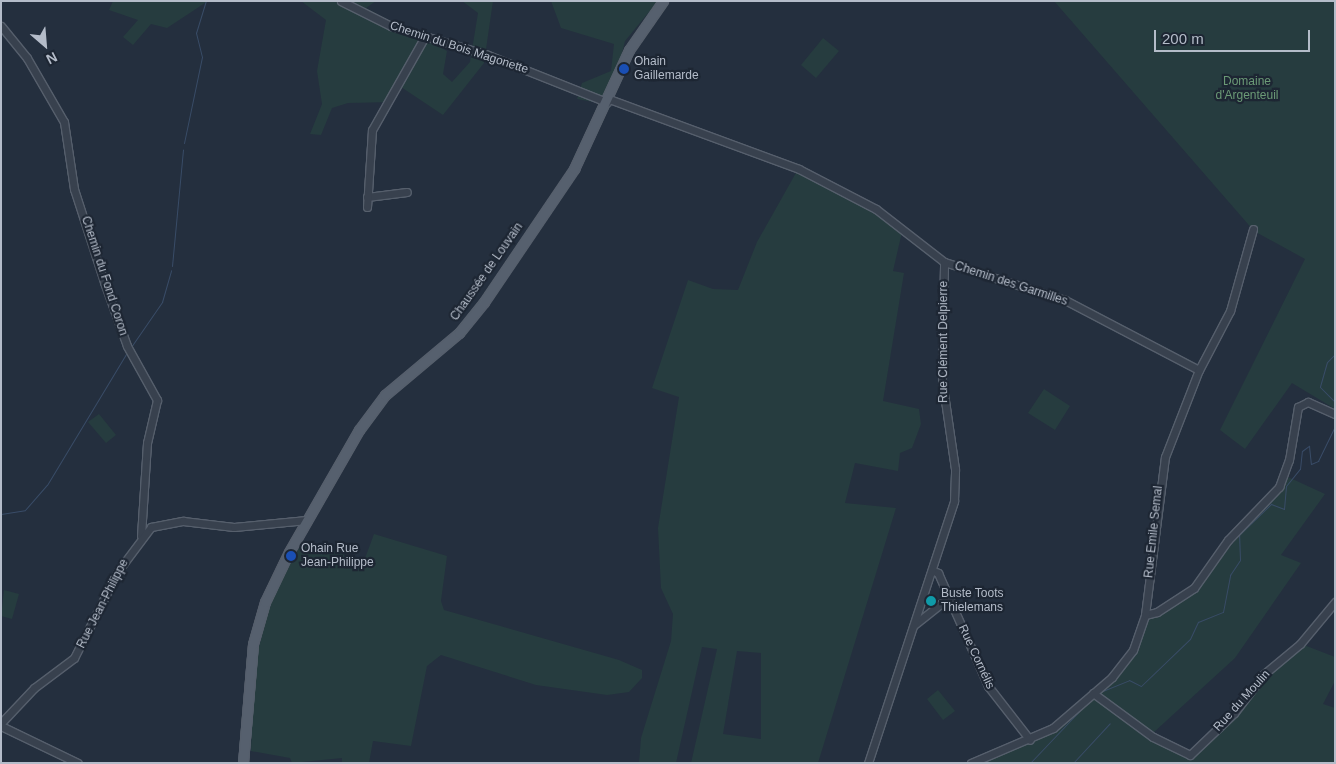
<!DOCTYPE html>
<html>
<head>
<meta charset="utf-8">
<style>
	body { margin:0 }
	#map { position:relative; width:1336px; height:764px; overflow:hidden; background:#242f3e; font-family:Helvetica,sans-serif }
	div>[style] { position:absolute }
	.green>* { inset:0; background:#263c3f }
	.stream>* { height:1px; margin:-0.5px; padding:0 0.5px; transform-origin:0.5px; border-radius:0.5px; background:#394c67 }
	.roads { filter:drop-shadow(1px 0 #565f6c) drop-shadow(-1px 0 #565f6c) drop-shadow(0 1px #565f6c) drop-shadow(0 -1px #565f6c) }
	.minor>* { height:7px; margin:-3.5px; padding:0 3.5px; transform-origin:3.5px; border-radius:3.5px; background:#38414e }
	.major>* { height:9px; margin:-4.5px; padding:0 4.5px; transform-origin:4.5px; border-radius:4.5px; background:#56606e }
	.dots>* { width:14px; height:14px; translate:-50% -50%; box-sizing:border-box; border:2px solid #1d2633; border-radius:50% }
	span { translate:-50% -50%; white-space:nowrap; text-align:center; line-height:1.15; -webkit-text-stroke:4.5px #1d2633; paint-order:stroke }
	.street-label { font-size:12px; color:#b4bcc9 }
	.poi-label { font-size:12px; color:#b4bcc9 }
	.left { translate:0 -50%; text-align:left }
	.park-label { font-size:12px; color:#6b9a76 }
	.frame { position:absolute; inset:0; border:2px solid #b4bcc9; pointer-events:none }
	.north { position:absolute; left:20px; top:20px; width:50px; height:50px; -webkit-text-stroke:4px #1d2633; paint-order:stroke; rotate:153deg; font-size:14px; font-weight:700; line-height:20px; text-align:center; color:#b4bcc9 }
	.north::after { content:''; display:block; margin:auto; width:18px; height:22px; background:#b4bcc9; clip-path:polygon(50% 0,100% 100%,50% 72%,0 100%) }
	.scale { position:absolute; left:1154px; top:30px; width:156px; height:22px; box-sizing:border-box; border:2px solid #b4bcc9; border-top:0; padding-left:6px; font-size:15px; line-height:18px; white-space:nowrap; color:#b4bcc9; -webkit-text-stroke:4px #1d2633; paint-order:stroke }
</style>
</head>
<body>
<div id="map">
	<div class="green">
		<div style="clip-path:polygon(113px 1px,208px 1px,167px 28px,151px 24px,133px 45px,123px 37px,138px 20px,109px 10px)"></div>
		<div style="clip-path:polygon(301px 1px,376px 1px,366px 8px,447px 51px,443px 74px,452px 82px,470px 62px,478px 13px,462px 1px,493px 1px,484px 63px,443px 115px,401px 87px,393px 102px,348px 103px,332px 108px,321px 135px,310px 134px,322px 104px,317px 71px,326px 20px)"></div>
		<div style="clip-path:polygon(551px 1px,658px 1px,625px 41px,610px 105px,577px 99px,582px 83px,611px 71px,614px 44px,561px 28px)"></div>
		<div style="clip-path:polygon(1054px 1px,1335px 1px,1335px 409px,1292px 383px,1245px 449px,1220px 430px,1305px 259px,1254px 231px)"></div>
		<div style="clip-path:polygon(823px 38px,839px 51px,816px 78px,801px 65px)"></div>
		<div style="clip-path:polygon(evenodd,797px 171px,847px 196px,902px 232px,893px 271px,904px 273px,883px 401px,919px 409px,921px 424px,912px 448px,900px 453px,898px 471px,855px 463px,845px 503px,896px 508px,818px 763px,691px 763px,717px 649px,702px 647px,676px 763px,639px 763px,641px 738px,671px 641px,673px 614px,661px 588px,658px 528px,679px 397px,652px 388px,688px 280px,713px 289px,738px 290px,757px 242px,797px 171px,737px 651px,761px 653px,761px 739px,723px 734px,737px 651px)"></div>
		<div style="clip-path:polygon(1044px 389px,1070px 406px,1055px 430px,1028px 413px)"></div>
		<div style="clip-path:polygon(99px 414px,116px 435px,106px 443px,88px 422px)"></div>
		<div style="clip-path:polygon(1288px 477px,1325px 494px,1281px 555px,1301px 563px,1235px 658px,1153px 733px,1099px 693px,1135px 652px,1147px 617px,1190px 595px)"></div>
		<div style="clip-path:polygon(374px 534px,447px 556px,441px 601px,444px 610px,619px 660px,642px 670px,642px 678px,629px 692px,607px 695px,536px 685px,441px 655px,427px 666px,411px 746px,373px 741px,369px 763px,342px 763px,342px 758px,292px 763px,290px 758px,251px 751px,254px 666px,272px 596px,303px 541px,364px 561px)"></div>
		<div style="clip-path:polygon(4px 590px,19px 594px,12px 619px,1px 616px)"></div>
		<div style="clip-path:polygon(1304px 645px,1335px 657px,1335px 681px,1323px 704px,1335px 708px,1335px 763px,980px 762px,1045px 736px,1094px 697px,1148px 738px,1187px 757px,1266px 676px)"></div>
		<div style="clip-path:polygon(938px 690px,955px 711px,943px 720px,927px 699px)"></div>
	</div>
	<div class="stream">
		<div style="left:184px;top:143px;width:88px;rotate:-78.2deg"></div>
		<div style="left:202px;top:57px;width:25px;rotate:-104deg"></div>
		<div style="left:196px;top:33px;width:34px;rotate:-73deg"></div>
		<div style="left:172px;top:266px;width:117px;rotate:-84.6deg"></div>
		<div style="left:131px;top:347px;width:55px;rotate:-55.4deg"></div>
		<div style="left:162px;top:302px;width:33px;rotate:-74deg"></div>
		<div style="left:1335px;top:354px;width:11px;rotate:135deg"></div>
		<div style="left:1327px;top:362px;width:26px;rotate:106deg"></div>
		<div style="left:1320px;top:387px;width:21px;rotate:45deg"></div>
		<div style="left:1px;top:514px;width:24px;rotate:-9deg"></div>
		<div style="left:25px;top:510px;width:33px;rotate:-49deg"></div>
		<div style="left:47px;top:485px;width:153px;rotate:-58.9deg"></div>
		<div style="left:1100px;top:692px;width:31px;rotate:-22deg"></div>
		<div style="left:1129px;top:680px;width:13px;rotate:27deg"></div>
		<div style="left:1141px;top:686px;width:68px;rotate:-43.8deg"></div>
		<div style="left:1190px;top:639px;width:19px;rotate:-65deg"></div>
		<div style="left:1198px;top:622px;width:27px;rotate:-22deg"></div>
		<div style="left:1223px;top:612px;width:38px;rotate:-79deg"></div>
		<div style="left:1230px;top:575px;width:18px;rotate:-56deg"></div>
		<div style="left:1240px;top:560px;width:25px;rotate:-92deg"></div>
		<div style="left:1239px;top:535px;width:45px;rotate:-44.1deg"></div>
		<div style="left:1271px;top:504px;width:14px;rotate:21deg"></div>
		<div style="left:1284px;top:509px;width:23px;rotate:-85deg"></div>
		<div style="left:1286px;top:486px;width:22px;rotate:-51deg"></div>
		<div style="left:1300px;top:469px;width:18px;rotate:-84deg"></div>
		<div style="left:1302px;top:451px;width:9px;rotate:-36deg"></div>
		<div style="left:1309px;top:446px;width:18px;rotate:84deg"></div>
		<div style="left:1311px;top:464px;width:8px;rotate:-23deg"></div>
		<div style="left:1318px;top:461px;width:39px;rotate:-64deg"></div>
		<div style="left:1030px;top:763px;width:81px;rotate:-46.5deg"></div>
		<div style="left:1073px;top:763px;width:54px;rotate:-47.2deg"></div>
	</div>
	<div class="roads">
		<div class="minor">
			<div style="left:341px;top:1px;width:56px;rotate:26.6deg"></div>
			<div style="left:391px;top:26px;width:101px;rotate:16.6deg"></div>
			<div style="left:488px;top:55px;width:128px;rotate:21.6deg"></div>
			<div style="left:1px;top:26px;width:41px;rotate:50.9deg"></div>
			<div style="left:27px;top:58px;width:74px;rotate:60deg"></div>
			<div style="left:64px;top:122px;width:68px;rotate:81.5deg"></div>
			<div style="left:74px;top:189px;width:98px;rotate:72.1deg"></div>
			<div style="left:104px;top:282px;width:68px;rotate:70.2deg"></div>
			<div style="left:127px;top:346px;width:62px;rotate:60.9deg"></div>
			<div style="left:157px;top:400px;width:44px;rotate:103.1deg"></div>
			<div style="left:147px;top:443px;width:93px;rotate:93.7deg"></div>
			<div style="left:609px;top:99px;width:202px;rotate:20.2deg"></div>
			<div style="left:799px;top:169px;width:87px;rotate:27.5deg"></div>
			<div style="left:876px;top:209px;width:86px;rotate:37.9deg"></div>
			<div style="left:944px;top:262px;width:127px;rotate:17.4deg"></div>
			<div style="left:1065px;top:300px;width:151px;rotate:27.6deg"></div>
			<div style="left:367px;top:197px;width:40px;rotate:-7.1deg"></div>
			<div style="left:367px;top:207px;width:77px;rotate:-86.3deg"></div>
			<div style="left:372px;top:130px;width:106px;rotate:-60.5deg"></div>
			<div style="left:932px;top:570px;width:7px;rotate:27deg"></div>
			<div style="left:938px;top:573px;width:124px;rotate:66.1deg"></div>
			<div style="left:988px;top:686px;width:68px;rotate:52.1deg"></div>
			<div style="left:1145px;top:615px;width:12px;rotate:-14deg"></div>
			<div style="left:1157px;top:612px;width:44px;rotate:-33deg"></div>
			<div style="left:1194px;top:588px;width:59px;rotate:-54.7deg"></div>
			<div style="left:1228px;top:540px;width:74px;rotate:-46.1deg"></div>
			<div style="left:1279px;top:487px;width:29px;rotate:-70deg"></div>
			<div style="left:1289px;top:460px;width:54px;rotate:-80.4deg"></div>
			<div style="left:1298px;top:407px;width:11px;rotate:-27deg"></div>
			<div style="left:1308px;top:402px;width:30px;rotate:24deg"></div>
			<div style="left:914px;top:625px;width:43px;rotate:-38.5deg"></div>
			<div style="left:1093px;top:693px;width:74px;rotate:36.3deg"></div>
			<div style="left:1153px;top:737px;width:41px;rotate:25.9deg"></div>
			<div style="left:1190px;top:755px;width:61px;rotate:-43.7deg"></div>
			<div style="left:1234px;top:713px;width:49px;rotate:-52.4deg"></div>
			<div style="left:1264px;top:674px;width:47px;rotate:-39.8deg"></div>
			<div style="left:1300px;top:644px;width:55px;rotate:-50.2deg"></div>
			<div style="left:1px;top:723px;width:48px;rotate:-46.7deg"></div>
			<div style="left:34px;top:688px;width:50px;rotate:-36.9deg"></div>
			<div style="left:74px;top:658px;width:97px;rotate:-63.2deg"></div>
			<div style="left:118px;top:571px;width:55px;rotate:-53.1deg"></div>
			<div style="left:151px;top:527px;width:33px;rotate:-11deg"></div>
			<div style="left:183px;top:521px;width:51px;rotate:6.7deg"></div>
			<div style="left:234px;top:527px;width:73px;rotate:-5.5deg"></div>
			<div style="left:1px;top:726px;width:85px;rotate:25.7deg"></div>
			<div style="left:868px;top:763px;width:276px;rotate:-71.8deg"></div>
			<div style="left:954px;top:501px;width:32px;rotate:-88deg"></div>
			<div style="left:955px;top:469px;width:90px;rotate:-98.3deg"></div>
			<div style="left:942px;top:380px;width:118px;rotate:-89deg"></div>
			<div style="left:971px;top:763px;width:89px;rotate:-23.1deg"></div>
			<div style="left:1053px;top:728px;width:78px;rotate:-40.8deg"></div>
			<div style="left:1112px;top:677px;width:34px;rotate:-52deg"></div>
			<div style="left:1133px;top:650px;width:37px;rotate:-71deg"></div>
			<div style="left:1145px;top:615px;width:159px;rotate:-82.8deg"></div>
			<div style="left:1165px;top:457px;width:93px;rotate:-68.7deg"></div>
			<div style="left:1199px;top:370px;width:67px;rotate:-62.3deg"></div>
			<div style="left:1230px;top:311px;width:85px;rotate:-74.3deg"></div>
		</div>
		<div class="major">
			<div style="left:243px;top:763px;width:119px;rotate:-85.2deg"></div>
			<div style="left:253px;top:644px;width:44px;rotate:-74.1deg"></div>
			<div style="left:265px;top:602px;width:55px;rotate:-64.4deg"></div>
			<div style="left:289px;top:552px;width:141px;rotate:-60.2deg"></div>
			<div style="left:359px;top:430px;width:44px;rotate:-53.4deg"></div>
			<div style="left:385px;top:395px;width:97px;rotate:-40deg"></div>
			<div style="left:459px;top:333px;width:40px;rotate:-51deg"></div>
			<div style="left:484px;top:302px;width:161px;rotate:-55.9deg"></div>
			<div style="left:574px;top:169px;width:131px;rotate:-65.2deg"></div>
			<div style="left:629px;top:50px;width:60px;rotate:-55.2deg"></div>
		</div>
	</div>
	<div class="dots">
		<div style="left:624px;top:69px;background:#1a4fb4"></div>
		<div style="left:291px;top:556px;background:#1a4fb4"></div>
		<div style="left:931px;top:601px;background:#0f9aa8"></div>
	</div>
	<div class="street-label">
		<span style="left:459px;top:48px;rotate:18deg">Chemin du Bois Magonette</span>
		<span style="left:487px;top:272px;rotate:-55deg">Chaussée de Louvain</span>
		<span style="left:104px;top:276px;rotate:72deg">Chemin du Fond Coron</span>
		<span style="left:1011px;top:284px;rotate:18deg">Chemin des Garmilles</span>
		<span style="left:944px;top:342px;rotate:-90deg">Rue Clément Delpierre</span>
		<span style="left:1154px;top:532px;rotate:-84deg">Rue Emile Semal</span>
		<span style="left:103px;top:604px;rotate:-63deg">Rue Jean-Philippe</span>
		<span style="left:976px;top:657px;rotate:65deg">Rue Cornélis</span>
		<span style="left:1242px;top:701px;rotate:-48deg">Rue du Moulin</span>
	</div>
	<div class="poi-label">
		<span class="left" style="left:634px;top:69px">Ohain<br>Gaillemarde</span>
		<span class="left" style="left:301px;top:556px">Ohain Rue<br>Jean-Philippe</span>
		<span class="left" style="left:941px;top:601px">Buste Toots<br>Thielemans</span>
	</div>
	<div class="park-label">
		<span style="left:1247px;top:89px">Domaine<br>d'Argenteuil</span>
	</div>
	<div class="frame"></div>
	<div class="north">N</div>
	<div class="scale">200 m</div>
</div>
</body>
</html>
